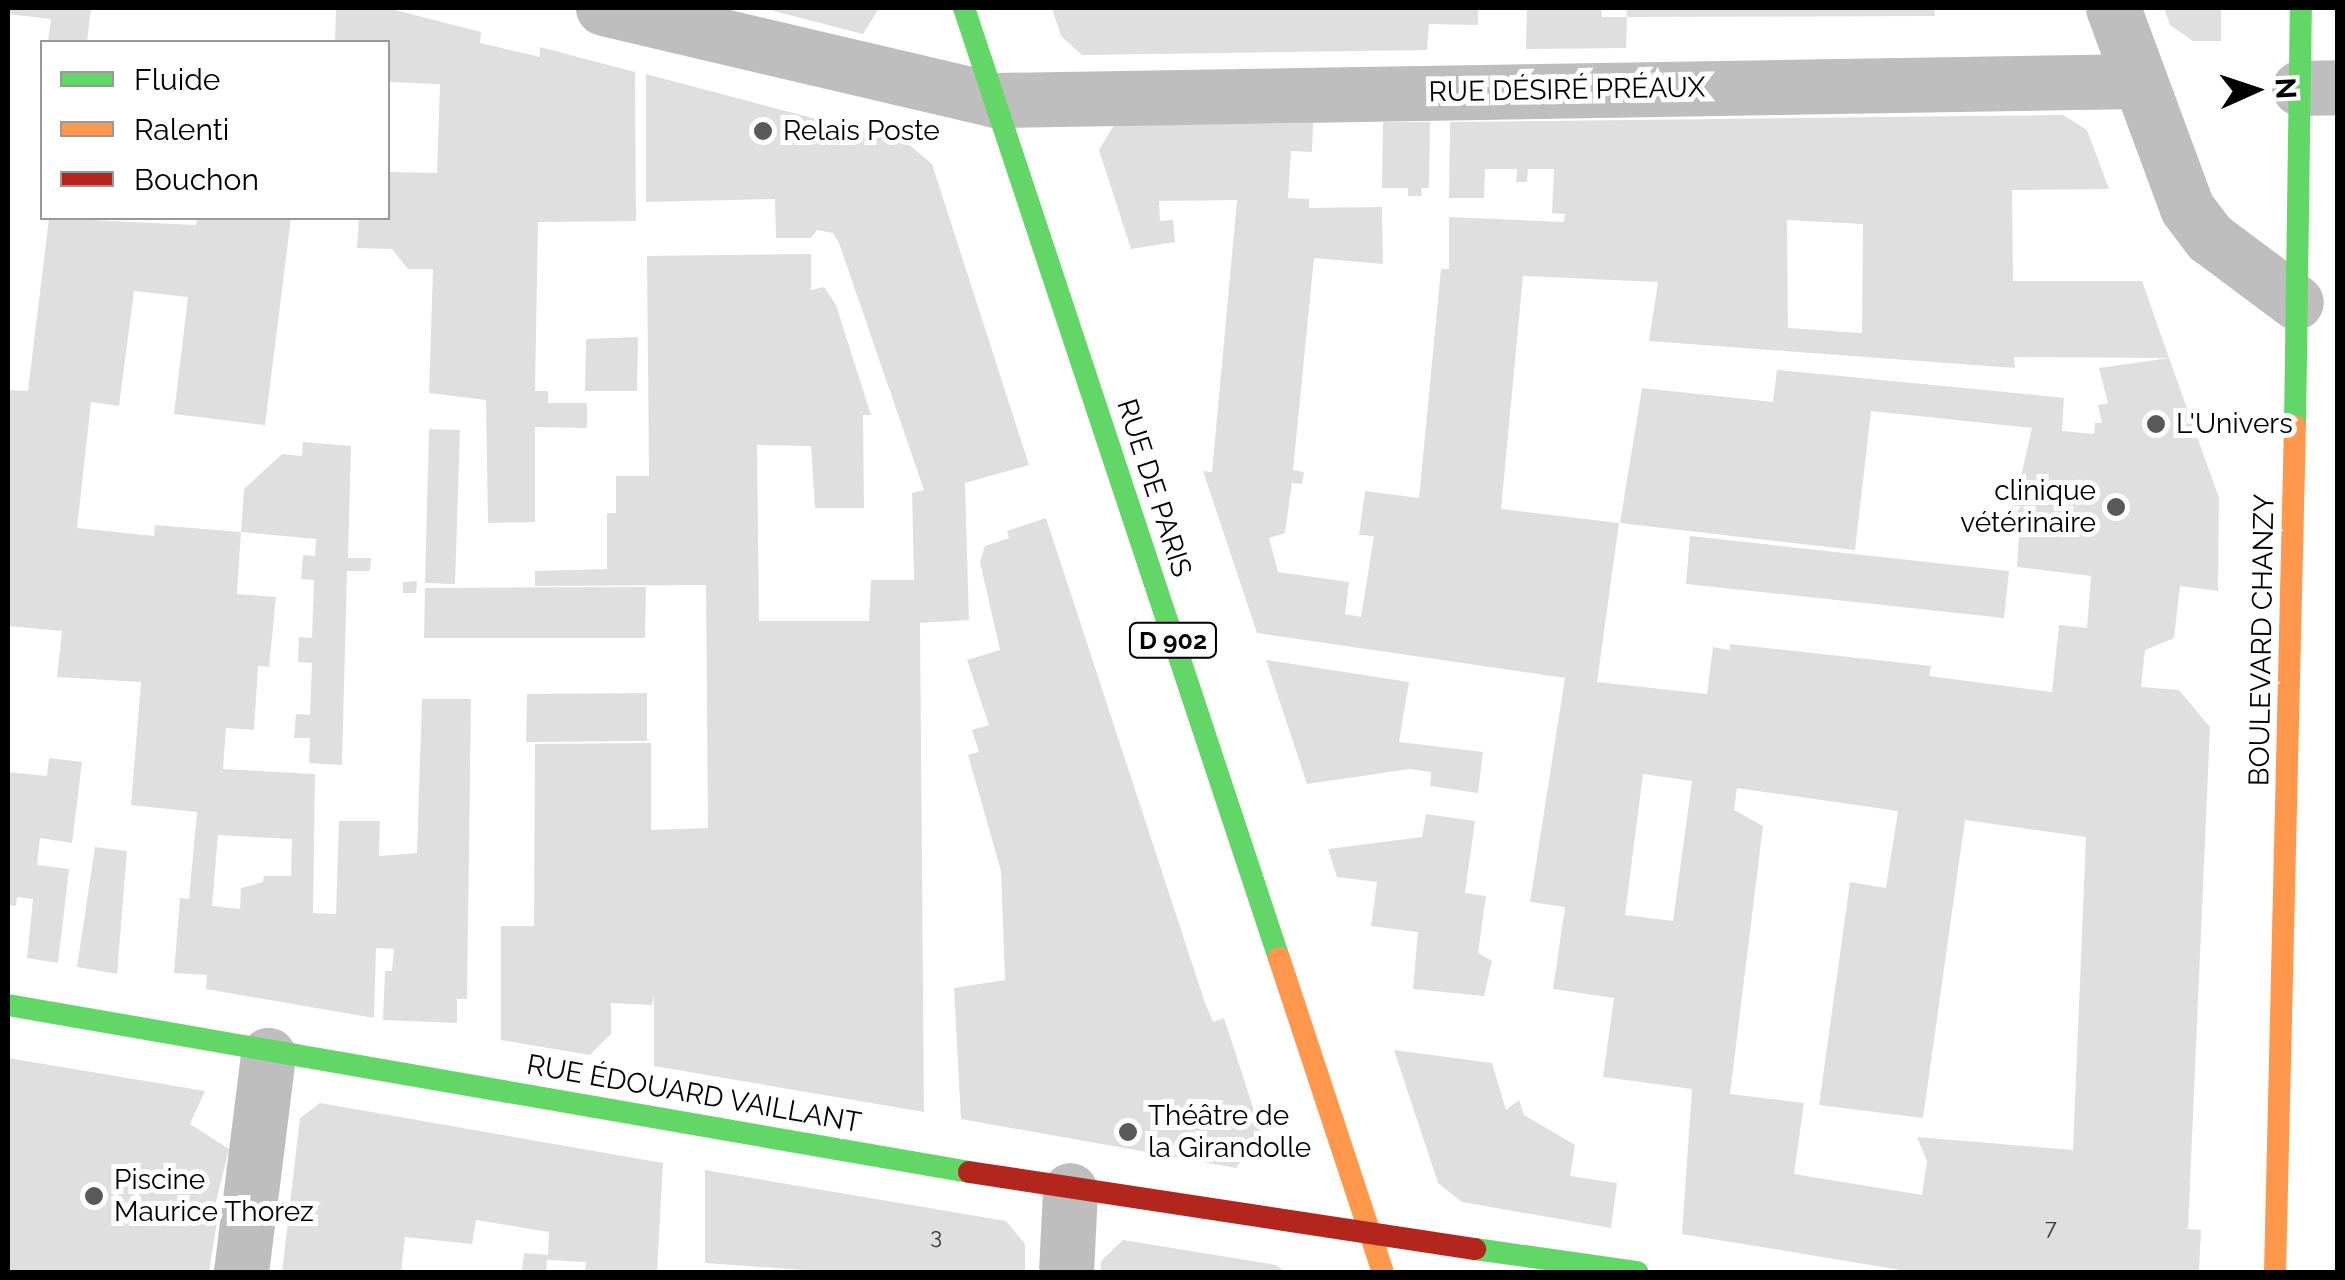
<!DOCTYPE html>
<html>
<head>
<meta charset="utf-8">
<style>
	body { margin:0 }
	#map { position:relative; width:2345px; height:1280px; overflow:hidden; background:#fff; font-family:Raleway,sans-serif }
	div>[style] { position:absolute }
	.building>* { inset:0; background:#dfdfdf }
	.street>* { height:55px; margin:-27.5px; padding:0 27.5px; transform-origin:27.5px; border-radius:27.5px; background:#bebebe }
	.fast>* { height:22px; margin:-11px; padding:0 11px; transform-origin:11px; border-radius:11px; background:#63d668 }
	.slow>* { height:22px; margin:-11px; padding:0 11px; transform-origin:11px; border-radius:11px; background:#ff974d }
	.jam>* { height:22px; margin:-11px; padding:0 11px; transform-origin:11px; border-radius:11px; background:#b3261e }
	.dots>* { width:28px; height:28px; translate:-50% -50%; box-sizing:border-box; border:5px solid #fff; border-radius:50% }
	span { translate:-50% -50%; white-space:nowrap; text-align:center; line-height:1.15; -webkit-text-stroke:10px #fff; paint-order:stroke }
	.number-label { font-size:22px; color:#383838 }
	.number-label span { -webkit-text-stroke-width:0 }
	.shield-label span { padding:2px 8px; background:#fff; border:2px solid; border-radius:8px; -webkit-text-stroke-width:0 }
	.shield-label { font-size:25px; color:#000; font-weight:700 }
	.street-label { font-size:28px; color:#000 }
	.poi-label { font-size:28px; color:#000 }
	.left { translate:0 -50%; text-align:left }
	.right { translate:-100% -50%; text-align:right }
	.frame { position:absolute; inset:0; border:10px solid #000; pointer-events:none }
	.legend { position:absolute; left:40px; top:40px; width:350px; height:180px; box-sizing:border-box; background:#fff; border:2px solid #999; margin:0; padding:12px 18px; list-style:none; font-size:30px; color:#000 }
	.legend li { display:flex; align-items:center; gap:20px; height:50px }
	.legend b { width:50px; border:2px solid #999 }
	.north { position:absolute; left:2205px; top:40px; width:100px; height:100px; -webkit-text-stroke:8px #fff; paint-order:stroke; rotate:87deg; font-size:28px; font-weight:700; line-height:40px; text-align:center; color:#000 }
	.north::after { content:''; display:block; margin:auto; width:35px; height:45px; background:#000; clip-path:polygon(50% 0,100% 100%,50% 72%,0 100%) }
</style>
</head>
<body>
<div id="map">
	<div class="building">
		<div style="clip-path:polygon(8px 8px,91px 8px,87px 42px,48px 42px,51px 19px,8px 14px)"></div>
		<div style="clip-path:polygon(336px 8px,387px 8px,481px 32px,480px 43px,540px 57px,540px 47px,635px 72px,636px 221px,538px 222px,535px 391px,548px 391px,548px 403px,587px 403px,587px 428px,535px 427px,535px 522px,488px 523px,486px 400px,429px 393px,433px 269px,408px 269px,392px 249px,357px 248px,359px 218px,388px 218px,388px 172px,437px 173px,440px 84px,388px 82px,388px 42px,335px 42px)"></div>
		<div style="clip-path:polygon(879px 8px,863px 34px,766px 9px,767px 8px)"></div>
		<div style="clip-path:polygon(1052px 8px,1478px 8px,1478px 25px,1429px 24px,1427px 50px,1082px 55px,1061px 36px)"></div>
		<div style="clip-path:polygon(1527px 8px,1601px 8px,1602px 17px,1627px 17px,1626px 48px,1526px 49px)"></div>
		<div style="clip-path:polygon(1626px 8px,1934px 8px,1935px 16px,1627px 17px)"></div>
		<div style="clip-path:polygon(2164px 8px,2221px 8px,2221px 41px,2193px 41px,2170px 25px)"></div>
		<div style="clip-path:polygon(646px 74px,907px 143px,932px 164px,1029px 465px,965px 483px,969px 620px,920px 623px,924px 1112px,654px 1066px,654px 994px,652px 1005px,611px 1003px,611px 1034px,590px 1055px,501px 1040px,501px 926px,534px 926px,535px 744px,651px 743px,651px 830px,708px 828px,706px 585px,535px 586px,535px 571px,607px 569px,607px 513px,616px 513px,616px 476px,649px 476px,647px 256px,811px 254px,811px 290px,824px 287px,836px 305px,871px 415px,863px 415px,864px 508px,815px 508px,811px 446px,757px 445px,759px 621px,869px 621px,871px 580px,914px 580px,912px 493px,924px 490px,839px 243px,833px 233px,817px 230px,811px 238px,776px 238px,775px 199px,646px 202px)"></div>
		<div style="clip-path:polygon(evenodd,2063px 115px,2087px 130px,2109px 189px,2012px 190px,2013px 281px,2142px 281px,2169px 358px,2014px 357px,2015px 368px,1649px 341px,1658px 282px,1523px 276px,1501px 509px,1619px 523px,1597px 682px,1707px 694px,1713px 647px,1730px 650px,1730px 644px,1931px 666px,1929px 676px,2052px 692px,2059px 625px,2087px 628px,2091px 576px,2017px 567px,2020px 518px,2012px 516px,2032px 428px,1871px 411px,1855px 550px,1620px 523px,1642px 388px,1773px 402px,1777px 370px,2056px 397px,2064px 398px,2062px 431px,2094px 434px,2095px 423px,2102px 423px,2098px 405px,2108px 403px,2099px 368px,2169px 358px,2219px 498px,2218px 591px,2180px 586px,2174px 638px,2145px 650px,2141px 687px,2179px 690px,2210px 727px,2188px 1229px,2201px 1230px,2199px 1272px,1913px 1272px,1682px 1234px,1692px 1089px,1603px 1077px,1614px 998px,1553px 989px,1565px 907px,1530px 902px,1565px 678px,1257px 633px,1203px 471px,1212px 472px,1237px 200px,1159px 201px,1160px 221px,1173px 220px,1175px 242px,1131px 249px,1099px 150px,1114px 125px,1313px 123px,1312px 152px,1291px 151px,1288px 198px,1309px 199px,1309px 208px,1382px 207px,1383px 264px,1314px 258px,1293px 470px,1304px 472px,1302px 484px,1292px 483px,1285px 533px,1269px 538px,1278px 572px,1349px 582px,1345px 614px,1361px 617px,1374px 536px,1359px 535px,1365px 491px,1419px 498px,1441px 269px,1449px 269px,1449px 217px,1564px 222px,1565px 214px,1552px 213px,1554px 169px,1528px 169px,1527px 182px,1516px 182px,1517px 169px,1485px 169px,1484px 198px,1449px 198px,1450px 122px,2063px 115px,1787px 220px,1863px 224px,1862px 333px,1788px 328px,1787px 220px,2063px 115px,1643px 774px,1692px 781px,1673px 921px,1625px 915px,1643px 774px,2063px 115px,1737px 788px,1898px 811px,1886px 888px,1850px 882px,1819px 1105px,1923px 1118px,1965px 820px,2086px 837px,2073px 1150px,1917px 1137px,1927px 1161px,1922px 1195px,1794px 1174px,1804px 1103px,1730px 1094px,1763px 826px,1734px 810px,1737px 788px)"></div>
		<div style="clip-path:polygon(1383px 122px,1430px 122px,1429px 188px,1421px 188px,1422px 196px,1408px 196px,1408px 188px,1382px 188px)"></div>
		<div style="clip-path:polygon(evenodd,49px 218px,196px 225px,197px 218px,291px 218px,265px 425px,174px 414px,188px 297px,134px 291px,119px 406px,91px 402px,77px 528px,154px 536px,155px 525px,241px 532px,237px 594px,276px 597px,269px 667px,258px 666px,254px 730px,226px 728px,223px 769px,315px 774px,313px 913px,336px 914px,339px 821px,380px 821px,379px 856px,417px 853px,422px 699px,471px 699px,467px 999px,457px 999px,457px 1023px,383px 1020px,385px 971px,392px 971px,394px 949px,376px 948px,374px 1018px,206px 989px,207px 975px,174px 973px,180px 898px,189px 899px,197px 812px,131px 805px,141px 682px,57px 677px,62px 631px,8px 626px,8px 410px,10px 390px,28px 391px,49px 218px,218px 835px,292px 839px,291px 876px,264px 876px,263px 882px,241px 888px,240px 909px,212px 906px,218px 835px)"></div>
		<div style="clip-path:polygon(638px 337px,637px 391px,585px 391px,586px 339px)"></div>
		<div style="clip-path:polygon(429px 429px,460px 430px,455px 584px,425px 583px)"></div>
		<div style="clip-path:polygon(303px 442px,351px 446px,348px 558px,371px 558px,370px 571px,347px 571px,342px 765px,309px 763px,310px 738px,294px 738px,296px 714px,310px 715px,312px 663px,298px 662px,299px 637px,312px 638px,314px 580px,301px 579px,303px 555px,315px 556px,316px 539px,241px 532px,244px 489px,282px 454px,302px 456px)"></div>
		<div style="clip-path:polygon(1046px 518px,1205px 1003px,1213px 1022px,1224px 1018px,1261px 1132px,1236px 1168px,961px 1119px,954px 988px,1005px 980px,1001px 871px,968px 755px,979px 752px,972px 730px,989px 725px,967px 660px,1000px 650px,980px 562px,985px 546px,1009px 538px,1007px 531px)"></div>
		<div style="clip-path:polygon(1690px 536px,2009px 571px,2004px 618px,1686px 584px)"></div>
		<div style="clip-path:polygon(417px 581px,416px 593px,403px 593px,403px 582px)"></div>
		<div style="clip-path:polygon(646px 587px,645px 638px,424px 638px,425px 588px)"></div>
		<div style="clip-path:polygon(1266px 660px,1409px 682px,1399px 742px,1483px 752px,1478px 793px,1430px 786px,1431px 772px,1410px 769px,1307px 784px)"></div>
		<div style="clip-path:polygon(647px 693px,647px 741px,526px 742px,527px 694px)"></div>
		<div style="clip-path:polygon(49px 758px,82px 762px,72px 843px,40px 838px,37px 865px,69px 869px,58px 963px,27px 958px,33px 899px,17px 897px,16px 906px,8px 905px,8px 772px,47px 776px)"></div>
		<div style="clip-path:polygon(1426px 814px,1475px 821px,1465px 893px,1486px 896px,1478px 953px,1492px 961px,1484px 996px,1413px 989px,1418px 932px,1371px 926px,1377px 882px,1337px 877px,1328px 849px,1422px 837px)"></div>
		<div style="clip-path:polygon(95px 847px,127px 851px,117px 974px,77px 967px)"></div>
		<div style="clip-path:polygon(1394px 1050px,1492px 1063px,1506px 1110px,1519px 1100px,1524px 1115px,1575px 1145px,1570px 1176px,1617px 1183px,1611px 1228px,1462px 1202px,1438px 1183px)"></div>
		<div style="clip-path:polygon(8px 1058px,205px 1091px,190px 1124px,229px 1149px,213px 1214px,218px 1215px,209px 1272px,8px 1272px)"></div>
		<div style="clip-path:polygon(320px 1103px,663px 1163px,657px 1272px,585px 1272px,586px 1262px,547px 1260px,546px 1272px,522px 1272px,524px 1253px,548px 1255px,549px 1232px,476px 1220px,472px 1244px,405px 1237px,401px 1272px,282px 1272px,300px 1118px)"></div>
		<div style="clip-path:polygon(705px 1170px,1006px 1221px,1025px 1244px,1025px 1272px,832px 1272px,705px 1263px)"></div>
		<div style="clip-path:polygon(1123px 1240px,1276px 1265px,1286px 1272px,1101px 1272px,1101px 1261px)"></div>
	</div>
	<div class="street">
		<div style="left:603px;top:8px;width:403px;rotate:13.2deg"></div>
		<div style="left:995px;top:100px;width:1145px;rotate:-0.95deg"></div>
		<div style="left:2113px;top:8px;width:213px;rotate:69.7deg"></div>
		<div style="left:2187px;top:208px;width:38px;rotate:53deg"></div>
		<div style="left:2210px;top:238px;width:107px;rotate:36.7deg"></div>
		<div style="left:2299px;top:88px;width:39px;rotate:-1deg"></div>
		<div style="left:241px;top:1272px;width:219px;rotate:-82.9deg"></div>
		<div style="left:1066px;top:1272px;width:82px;rotate:-87.2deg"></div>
	</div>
	<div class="fast">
		<div style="left:964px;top:8px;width:1001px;rotate:71.66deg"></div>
		<div style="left:2295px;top:426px;width:418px;rotate:-89.2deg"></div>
		<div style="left:8px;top:1005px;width:975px;rotate:9.86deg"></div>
		<div style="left:1475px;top:1249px;width:164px;rotate:8.1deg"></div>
	</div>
	<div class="slow">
		<div style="left:1279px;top:958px;width:331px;rotate:71.7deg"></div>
		<div style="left:2275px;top:1272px;width:846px;rotate:-88.65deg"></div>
	</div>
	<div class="jam">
		<div style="left:969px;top:1172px;width:512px;rotate:8.65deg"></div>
	</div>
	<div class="dots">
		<div style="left:763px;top:131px;background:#595959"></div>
		<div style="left:2156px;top:424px;background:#595959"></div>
		<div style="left:2116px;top:507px;background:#595959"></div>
		<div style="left:1128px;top:1132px;background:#595959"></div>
		<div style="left:94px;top:1196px;background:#595959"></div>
	</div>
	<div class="number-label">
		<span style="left:2051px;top:1228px">7</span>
		<span style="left:936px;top:1237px">3</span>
	</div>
	<div class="shield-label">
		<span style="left:1173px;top:640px">D 902</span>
	</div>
	<div class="street-label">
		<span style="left:1567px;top:90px;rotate:-1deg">RUE DÉSIRÉ PRÉAUX</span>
		<span style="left:1154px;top:488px;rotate:72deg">RUE DE PARIS</span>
		<span style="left:2262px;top:640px;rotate:-89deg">BOULEVARD CHANZY</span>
		<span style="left:694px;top:1094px;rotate:10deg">RUE ÉDOUARD VAILLANT</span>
	</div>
	<div class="poi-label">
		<span class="left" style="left:783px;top:131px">Relais Poste</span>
		<span class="left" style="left:2176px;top:424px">L'Univers</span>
		<span class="right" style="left:2096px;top:507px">clinique<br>vétérinaire</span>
		<span class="left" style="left:1148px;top:1132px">Théâtre de<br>la Girandolle</span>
		<span class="left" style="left:114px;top:1196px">Piscine<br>Maurice Thorez</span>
	</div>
	<div class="frame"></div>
	<ul class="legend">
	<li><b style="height:12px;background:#63d668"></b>Fluide</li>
	<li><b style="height:12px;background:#ff974d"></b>Ralenti</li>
	<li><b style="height:12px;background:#b3261e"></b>Bouchon</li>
	</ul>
	<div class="north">N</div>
</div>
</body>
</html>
